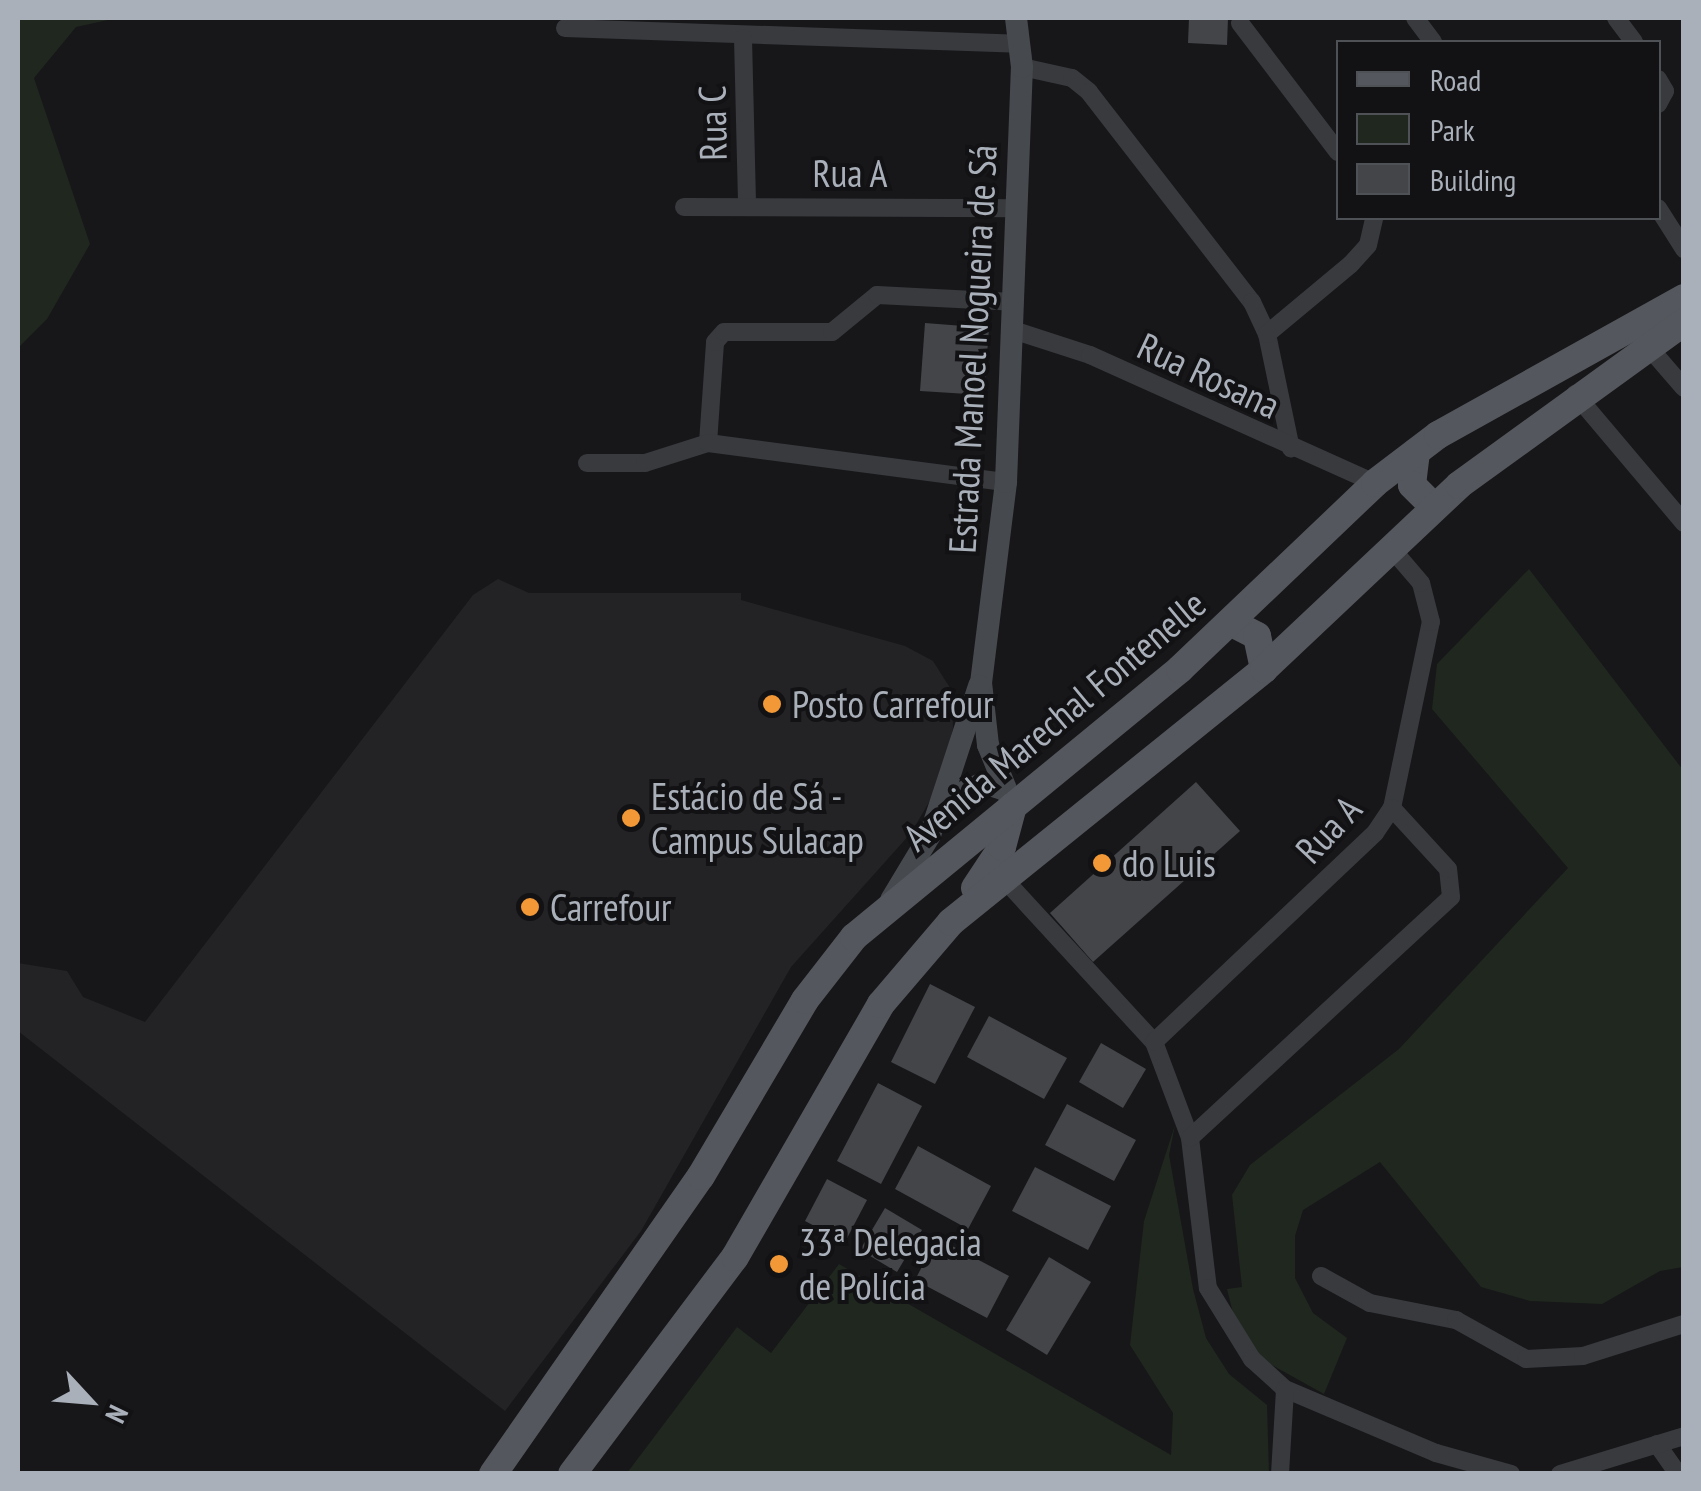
<!DOCTYPE html>
<html>
<head>
<meta charset="utf-8">
<style>
	body { margin:0 }
	#map { position:relative; width:1701px; height:1491px; overflow:hidden; background:#171719; font-family:"PT Sans Narrow",sans-serif }
	div>[style] { position:absolute }
	.built>* { inset:0; background:#232326 }
	.green>* { inset:0; background:#1f271f }
	.building>* { inset:0; background:#434549 }
	.street>* { height:18px; margin:-9px; padding:0 9px; transform-origin:9px; border-radius:9px; background:#383a3e }
	.secondary>* { height:22px; margin:-11px; padding:0 11px; transform-origin:11px; border-radius:11px; background:#46494e }
	.primary>* { height:28px; margin:-14px; padding:0 14px; transform-origin:14px; border-radius:14px; background:#54575d }
	.dots>* { width:28px; height:28px; translate:-50% -50%; box-sizing:border-box; border:5px solid #121214; border-radius:50% }
	span { translate:-50% -50%; white-space:nowrap; text-align:center; line-height:1.15; -webkit-text-stroke:8px #121214; paint-order:stroke }
	.street-label { font-size:38px; color:#a9b0b9 }
	.poi-label { font-size:38px; color:#a9b0b9 }
	.left { translate:0 -50%; text-align:left }
	.frame { position:absolute; inset:0; border:20px solid #a9b0b9; pointer-events:none }
	.legend { position:absolute; left:1336px; top:40px; width:325px; height:180px; box-sizing:border-box; background:#121214; border:2px solid #4e5156; margin:0; padding:12px 18px; list-style:none; font-size:30px; color:#a9b0b9 }
	.legend li { display:flex; align-items:center; gap:20px; height:50px }
	.legend b { width:50px; border:2px solid #4e5156 }
	.north { position:absolute; left:40px; top:1351px; width:100px; height:100px; -webkit-text-stroke:8px #121214; paint-order:stroke; rotate:116deg; font-size:28px; font-weight:700; line-height:40px; text-align:center; color:#a9b0b9 }
	.north::after { content:''; display:block; margin:auto; width:35px; height:45px; background:#a9b0b9; clip-path:polygon(50% 0,100% 100%,50% 72%,0 100%) }
</style>
</head>
<body>
<div id="map">
	<div class="built">
		<div style="clip-path:polygon(498px 579px,529px 593px,741px 593px,741px 600px,905px 646px,933px 661px,952px 691px,953px 728px,942px 780px,911px 833px,791px 967px,641px 1231px,505px 1411px,18px 1031px,18px 963px,67px 971px,83px 997px,145px 1022px,473px 595px)"></div>
	</div>
	<div class="green">
		<div style="clip-path:polygon(18px 18px,117px 18px,76px 27px,34px 78px,90px 244px,47px 319px,18px 348px)"></div>
		<div style="clip-path:polygon(1529px 569px,1683px 770px,1683px 1267px,1660px 1271px,1602px 1304px,1530px 1301px,1481px 1287px,1380px 1162px,1303px 1210px,1295px 1236px,1295px 1278px,1313px 1313px,1347px 1338px,1324px 1394px,1261px 1359px,1234px 1317px,1227px 1289px,1242px 1287px,1232px 1195px,1250px 1165px,1399px 1049px,1568px 868px,1432px 709px,1437px 664px)"></div>
		<div style="clip-path:polygon(1175px 1125px,1169px 1155px,1193px 1289px,1206px 1338px,1229px 1374px,1267px 1405px,1269px 1473px,627px 1473px,737px 1327px,771px 1353px,839px 1264px,1171px 1455px,1173px 1413px,1130px 1345px,1144px 1221px)"></div>
	</div>
	<div class="building">
		<div style="clip-path:polygon(1189px 18px,1228px 18px,1227px 45px,1188px 43px)"></div>
		<div style="clip-path:polygon(925px 323px,989px 328px,984px 395px,920px 391px)"></div>
		<div style="clip-path:polygon(1196px 782px,1240px 831px,1093px 962px,1050px 913px)"></div>
		<div style="clip-path:polygon(930px 984px,975px 1007px,935px 1084px,891px 1062px)"></div>
		<div style="clip-path:polygon(989px 1016px,1067px 1058px,1044px 1099px,967px 1057px)"></div>
		<div style="clip-path:polygon(1101px 1043px,1146px 1069px,1123px 1108px,1079px 1082px)"></div>
		<div style="clip-path:polygon(878px 1083px,922px 1106px,881px 1184px,837px 1161px)"></div>
		<div style="clip-path:polygon(1067px 1104px,1136px 1140px,1114px 1181px,1045px 1145px)"></div>
		<div style="clip-path:polygon(918px 1146px,991px 1186px,968px 1229px,895px 1189px)"></div>
		<div style="clip-path:polygon(1035px 1167px,1111px 1206px,1088px 1250px,1012px 1211px)"></div>
		<div style="clip-path:polygon(827px 1179px,867px 1200px,845px 1242px,805px 1221px)"></div>
		<div style="clip-path:polygon(885px 1208px,922px 1230px,897px 1272px,860px 1250px)"></div>
		<div style="clip-path:polygon(937px 1238px,1009px 1276px,987px 1318px,915px 1280px)"></div>
		<div style="clip-path:polygon(1049px 1257px,1091px 1282px,1047px 1355px,1006px 1330px)"></div>
	</div>
	<div class="street">
		<div style="left:1415px;top:18px;width:30px;rotate:53deg"></div>
		<div style="left:1616px;top:18px;width:30px;rotate:53deg"></div>
		<div style="left:1240px;top:23px;width:162px;rotate:52.8deg"></div>
		<div style="left:565px;top:28px;width:455px;rotate:2deg"></div>
		<div style="left:743px;top:38px;width:168px;rotate:88.6deg"></div>
		<div style="left:1022px;top:67px;width:51px;rotate:12.4deg"></div>
		<div style="left:1072px;top:78px;width:22px;rotate:39deg"></div>
		<div style="left:1089px;top:92px;width:266px;rotate:52.2deg"></div>
		<div style="left:1252px;top:302px;width:35px;rotate:65deg"></div>
		<div style="left:1267px;top:334px;width:117px;rotate:78.2deg"></div>
		<div style="left:1658px;top:79px;width:14px;rotate:60deg"></div>
		<div style="left:1665px;top:91px;width:15px;rotate:118deg"></div>
		<div style="left:684px;top:207px;width:333px;rotate:0.2deg"></div>
		<div style="left:1658px;top:208px;width:49px;rotate:57.6deg"></div>
		<div style="left:1013px;top:330px;width:81px;rotate:18deg"></div>
		<div style="left:1090px;top:355px;width:312px;rotate:24.2deg"></div>
		<div style="left:1267px;top:334px;width:109px;rotate:-39.8deg"></div>
		<div style="left:1351px;top:264px;width:25px;rotate:-48deg"></div>
		<div style="left:1368px;top:245px;width:28px;rotate:-77deg"></div>
		<div style="left:1646px;top:344px;width:58px;rotate:49.2deg"></div>
		<div style="left:1575px;top:394px;width:169px;rotate:49.8deg"></div>
		<div style="left:708px;top:443px;width:101px;rotate:-86deg"></div>
		<div style="left:715px;top:342px;width:13px;rotate:-48deg"></div>
		<div style="left:724px;top:332px;width:108px"></div>
		<div style="left:832px;top:332px;width:58px;rotate:-39.4deg"></div>
		<div style="left:877px;top:295px;width:136px;rotate:2.9deg"></div>
		<div style="left:587px;top:463px;width:58px"></div>
		<div style="left:645px;top:463px;width:66px;rotate:-17.6deg"></div>
		<div style="left:708px;top:443px;width:301px;rotate:7.5deg"></div>
		<div style="left:1003px;top:878px;width:223px;rotate:47.4deg"></div>
		<div style="left:1154px;top:1042px;width:103px;rotate:69.4deg"></div>
		<div style="left:1190px;top:1138px;width:151px;rotate:83.2deg"></div>
		<div style="left:1208px;top:1288px;width:84px;rotate:58.2deg"></div>
		<div style="left:1252px;top:1359px;width:45px;rotate:42.3deg"></div>
		<div style="left:1285px;top:1389px;width:164px;rotate:23deg"></div>
		<div style="left:1436px;top:1453px;width:78px;rotate:15.6deg"></div>
		<div style="left:1154px;top:1042px;width:304px;rotate:-43.4deg"></div>
		<div style="left:1375px;top:833px;width:30px;rotate:-56deg"></div>
		<div style="left:1392px;top:808px;width:190px;rotate:-78.2deg"></div>
		<div style="left:1431px;top:622px;width:40px;rotate:-104.4deg"></div>
		<div style="left:1421px;top:583px;width:45px;rotate:-130.5deg"></div>
		<div style="left:1190px;top:1138px;width:355px;rotate:-42.7deg"></div>
		<div style="left:1451px;top:897px;width:28px;rotate:-96deg"></div>
		<div style="left:1448px;top:869px;width:83px;rotate:-132.6deg"></div>
		<div style="left:1321px;top:1276px;width:56px;rotate:28.9deg"></div>
		<div style="left:1370px;top:1303px;width:88px;rotate:11.2deg"></div>
		<div style="left:1456px;top:1320px;width:80px;rotate:29.1deg"></div>
		<div style="left:1526px;top:1359px;width:57px;rotate:-3deg"></div>
		<div style="left:1583px;top:1356px;width:106px;rotate:-17.6deg"></div>
		<div style="left:1657px;top:1444px;width:37px;rotate:55deg"></div>
		<div style="left:1280px;top:1474px;width:85px;rotate:-86.6deg"></div>
		<div style="left:1560px;top:1474px;width:130px;rotate:-17deg"></div>
	</div>
	<div class="secondary">
		<div style="left:944px;top:801px;width:43px;rotate:-24.8deg"></div>
		<div style="left:983px;top:783px;width:21px;rotate:17deg"></div>
		<div style="left:1013px;top:806px;width:66px;rotate:-112.3deg"></div>
		<div style="left:988px;top:745px;width:62px;rotate:-96.4deg"></div>
		<div style="left:981px;top:683px;width:203px;rotate:-82.9deg"></div>
		<div style="left:1006px;top:482px;width:415px;rotate:-87.8deg"></div>
		<div style="left:1022px;top:67px;width:49px;rotate:-97deg"></div>
		<div style="left:891px;top:900px;width:76px;rotate:-59deg"></div>
		<div style="left:930px;top:835px;width:157px;rotate:-71.8deg"></div>
	</div>
	<div class="primary">
		<div style="left:1416px;top:452px;width:33px;rotate:97deg"></div>
		<div style="left:1412px;top:485px;width:31px;rotate:45deg"></div>
		<div style="left:1232px;top:623px;width:28px;rotate:27deg"></div>
		<div style="left:1257px;top:636px;width:34px;rotate:78deg"></div>
		<div style="left:975px;top:888px;width:49px;rotate:-56.6deg"></div>
		<div style="left:1002px;top:847px;width:42px;rotate:-75deg"></div>
		<div style="left:493px;top:1474px;width:363px;rotate:-55.1deg"></div>
		<div style="left:701px;top:1176px;width:204px;rotate:-59.4deg"></div>
		<div style="left:805px;top:1000px;width:80px;rotate:-52.1deg"></div>
		<div style="left:854px;top:937px;width:422px;rotate:-39.4deg"></div>
		<div style="left:1180px;top:669px;width:269px;rotate:-43.6deg"></div>
		<div style="left:1375px;top:483px;width:79px;rotate:-37.3deg"></div>
		<div style="left:1438px;top:435px;width:282px;rotate:-29.1deg"></div>
		<div style="left:572px;top:1474px;width:271px;rotate:-53.1deg"></div>
		<div style="left:735px;top:1257px;width:292px;rotate:-60deg"></div>
		<div style="left:881px;top:1004px;width:108px;rotate:-49.5deg"></div>
		<div style="left:951px;top:922px;width:402px;rotate:-38.9deg"></div>
		<div style="left:1264px;top:669px;width:268px;rotate:-43.3deg"></div>
		<div style="left:1459px;top:485px;width:278px;rotate:-35.9deg"></div>
	</div>
	<div class="dots">
		<div style="left:772px;top:704px;background:#f29836"></div>
		<div style="left:631px;top:818px;background:#f29836"></div>
		<div style="left:1102px;top:863px;background:#f29836"></div>
		<div style="left:530px;top:907px;background:#f29836"></div>
		<div style="left:779px;top:1264px;background:#f29836"></div>
	</div>
	<div class="street-label">
		<span style="left:712px;top:123px;rotate:-91deg">Rua C</span>
		<span style="left:850px;top:173px">Rua A</span>
		<span style="left:972px;top:349px;rotate:-87deg">Estrada Manoel Nogueira de Sá</span>
		<span style="left:1209px;top:375px;rotate:25deg">Rua Rosana</span>
		<span style="left:1054px;top:720px;rotate:-40deg">Avenida Marechal Fontenelle</span>
		<span style="left:1328px;top:829px;rotate:-47deg">Rua A</span>
	</div>
	<div class="poi-label">
		<span class="left" style="left:792px;top:704px">Posto Carrefour</span>
		<span class="left" style="left:651px;top:818px">Estácio de Sá -<br>Campus Sulacap</span>
		<span class="left" style="left:1122px;top:863px">do Luis</span>
		<span class="left" style="left:550px;top:907px">Carrefour</span>
		<span class="left" style="left:799px;top:1264px">33ª Delegacia<br>de Polícia</span>
	</div>
	<div class="frame"></div>
	<ul class="legend">
	<li><b style="height:12px;background:#54575d"></b>Road</li>
	<li><b style="height:28px;background:#1f271f"></b>Park</li>
	<li><b style="height:28px;background:#434549"></b>Building</li>
	</ul>
	<div class="north">N</div>
</div>
</body>
</html>
